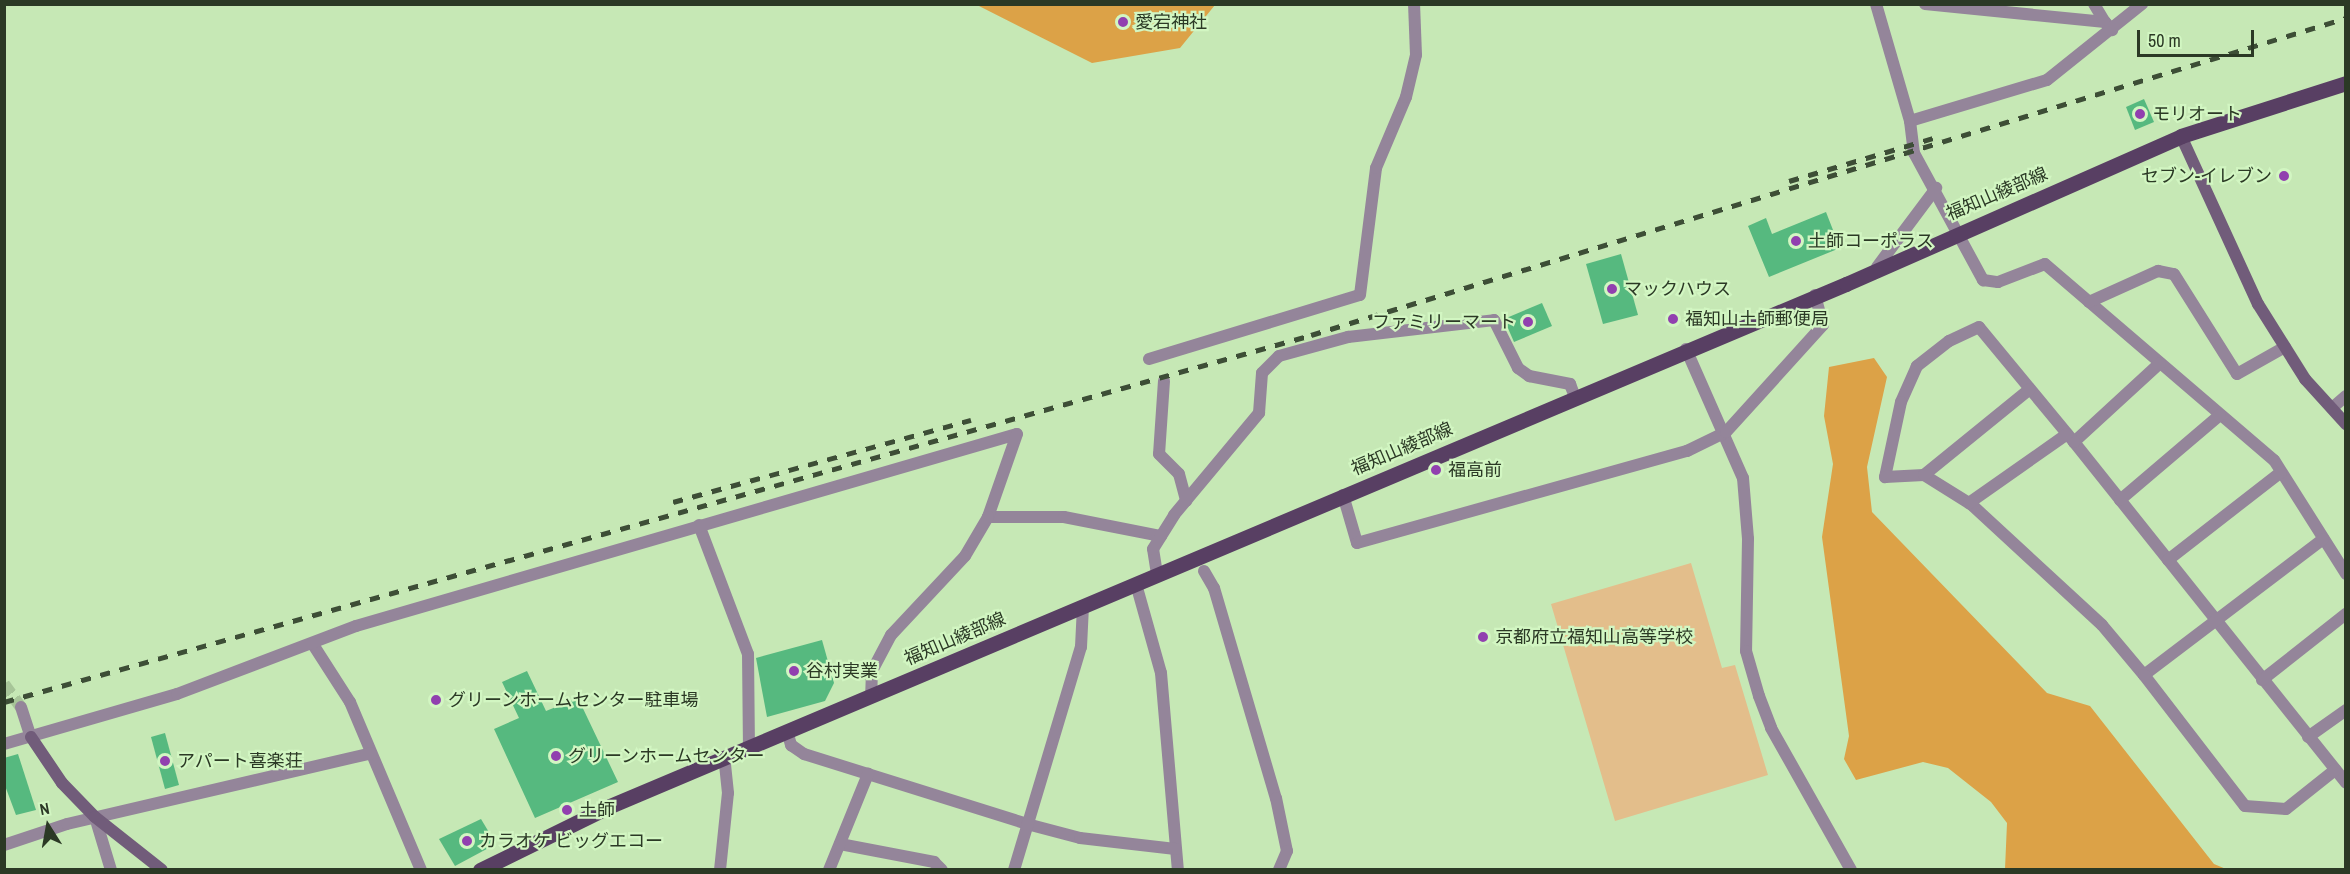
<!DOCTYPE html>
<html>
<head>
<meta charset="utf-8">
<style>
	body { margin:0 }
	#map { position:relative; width:2350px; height:874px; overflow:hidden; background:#c6e8b5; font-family:"Archivo Narrow","Noto Sans JP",sans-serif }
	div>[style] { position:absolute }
	.green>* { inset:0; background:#e3be8b }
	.forest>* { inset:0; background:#dca247 }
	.building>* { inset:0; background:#56b97f }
	.street-tunnel>* { height:12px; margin-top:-6px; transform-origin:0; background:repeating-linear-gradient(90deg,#a7c598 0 12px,transparent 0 18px) }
	.street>* { height:12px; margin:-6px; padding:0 6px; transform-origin:6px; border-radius:6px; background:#94859a }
	.secondary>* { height:12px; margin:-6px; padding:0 6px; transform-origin:6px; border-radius:6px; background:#715c7a }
	.primary>* { height:15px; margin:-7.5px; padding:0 7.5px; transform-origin:7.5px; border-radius:7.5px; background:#583f63 }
	.rail>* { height:4.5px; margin-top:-2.25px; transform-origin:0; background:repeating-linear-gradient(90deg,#3d4e36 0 10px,transparent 0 20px) }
	.dots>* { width:16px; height:16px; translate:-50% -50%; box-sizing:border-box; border:3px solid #d2f6c2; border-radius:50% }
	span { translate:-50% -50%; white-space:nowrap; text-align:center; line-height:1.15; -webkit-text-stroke:4.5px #d2f6c2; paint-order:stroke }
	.poi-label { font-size:18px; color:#2b3925 }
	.left { translate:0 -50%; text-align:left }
	.right { translate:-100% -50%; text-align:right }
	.street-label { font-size:18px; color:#2b3925 }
	.frame { position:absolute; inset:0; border:6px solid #2b3925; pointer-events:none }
	.north { position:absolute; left:18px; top:796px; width:60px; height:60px; -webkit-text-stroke:4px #d2f6c2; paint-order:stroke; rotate:349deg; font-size:16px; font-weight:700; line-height:24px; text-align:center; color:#2b3925 }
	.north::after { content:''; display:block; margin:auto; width:21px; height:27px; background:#2b3925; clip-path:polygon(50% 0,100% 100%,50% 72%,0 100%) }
	.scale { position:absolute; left:2137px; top:30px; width:117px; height:27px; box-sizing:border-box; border:3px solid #2b3925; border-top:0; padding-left:8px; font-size:18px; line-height:21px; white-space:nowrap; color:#2b3925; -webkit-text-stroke:4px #d2f6c2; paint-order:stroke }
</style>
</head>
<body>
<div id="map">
	<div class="green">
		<div style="clip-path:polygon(1691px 563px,1722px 668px,1735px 665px,1768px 775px,1615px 821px,1551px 604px)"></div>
	</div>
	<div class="forest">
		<div style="clip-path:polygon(977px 5px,976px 5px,1215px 5px,1180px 48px,1092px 63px)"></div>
		<div style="clip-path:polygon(1874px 358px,1887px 377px,1867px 467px,1872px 512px,2047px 693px,2090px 706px,2214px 864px,2226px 869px,2005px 869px,2007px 823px,1991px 802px,1948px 768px,1923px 762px,1856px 780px,1844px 759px,1849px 736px,1822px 537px,1833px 464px,1824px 416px,1829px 367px)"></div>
	</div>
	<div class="building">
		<div style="clip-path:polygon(2144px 99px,2154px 122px,2135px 130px,2126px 107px)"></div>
		<div style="clip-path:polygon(1826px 212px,1840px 248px,1769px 277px,1748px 226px,1766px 218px,1772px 234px)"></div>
		<div style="clip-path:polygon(1621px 254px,1638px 315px,1603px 324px,1586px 264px)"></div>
		<div style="clip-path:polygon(1542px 303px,1552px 326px,1514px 342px,1504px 319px)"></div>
		<div style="clip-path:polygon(822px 640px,834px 683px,825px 701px,767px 717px,756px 658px)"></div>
		<div style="clip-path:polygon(527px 671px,546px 711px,578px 698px,618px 782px,535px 818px,494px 729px,519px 718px,502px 682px)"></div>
		<div style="clip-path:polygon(165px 733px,179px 785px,165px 789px,151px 737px)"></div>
		<div style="clip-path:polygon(18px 754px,36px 810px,16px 815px,4px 783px,4px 758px)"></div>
		<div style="clip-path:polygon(481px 819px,496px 844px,455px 866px,439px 839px)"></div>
	</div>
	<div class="street-tunnel">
		<div style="left:4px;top:684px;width:29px;rotate:54deg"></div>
	</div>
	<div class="street">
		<div style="left:1876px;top:4px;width:122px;rotate:73.8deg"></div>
		<div style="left:1910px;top:121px;width:32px;rotate:83deg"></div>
		<div style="left:1914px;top:153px;width:145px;rotate:61.5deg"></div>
		<div style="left:1983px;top:280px;width:15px;rotate:8deg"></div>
		<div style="left:1998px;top:282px;width:50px;rotate:-21deg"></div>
		<div style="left:2045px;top:264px;width:301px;rotate:40.6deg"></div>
		<div style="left:2274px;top:460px;width:135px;rotate:57.7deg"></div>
		<div style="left:1925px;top:4px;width:181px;rotate:5.7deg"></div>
		<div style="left:2105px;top:22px;width:11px;rotate:49deg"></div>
		<div style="left:2094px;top:4px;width:21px;rotate:59deg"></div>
		<div style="left:1910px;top:121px;width:143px;rotate:-16.7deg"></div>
		<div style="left:2047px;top:80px;width:122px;rotate:-38.7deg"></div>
		<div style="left:1877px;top:267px;width:99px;rotate:-53.2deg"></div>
		<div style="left:2089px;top:302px;width:76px;rotate:-24.2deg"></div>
		<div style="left:2158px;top:271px;width:16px;rotate:11deg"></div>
		<div style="left:2174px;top:274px;width:118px;rotate:57.8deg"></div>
		<div style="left:2237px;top:374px;width:55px;rotate:-29.4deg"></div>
		<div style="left:1686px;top:349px;width:141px;rotate:66.2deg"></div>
		<div style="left:1743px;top:478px;width:61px;rotate:85.3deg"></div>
		<div style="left:1748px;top:539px;width:112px;rotate:91deg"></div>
		<div style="left:1746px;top:651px;width:47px;rotate:73.9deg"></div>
		<div style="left:1759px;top:696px;width:34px;rotate:69deg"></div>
		<div style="left:1771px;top:728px;width:163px;rotate:60.6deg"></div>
		<div style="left:1149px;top:359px;width:220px;rotate:-16.9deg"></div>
		<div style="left:1360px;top:295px;width:128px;rotate:-82.8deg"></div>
		<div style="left:1376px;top:168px;width:77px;rotate:-67.1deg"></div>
		<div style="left:1406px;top:97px;width:43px;rotate:-76.6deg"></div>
		<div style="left:1416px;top:55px;width:51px;rotate:-92.2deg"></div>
		<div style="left:2160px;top:363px;width:117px;rotate:137.4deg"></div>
		<div style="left:2074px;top:442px;width:436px;rotate:51.4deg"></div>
		<div style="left:1164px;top:381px;width:73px;rotate:93.9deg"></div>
		<div style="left:1159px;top:454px;width:28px;rotate:45deg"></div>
		<div style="left:1179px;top:474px;width:28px;rotate:75deg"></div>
		<div style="left:2332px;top:408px;width:18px;rotate:-41deg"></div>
		<div style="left:2074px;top:442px;width:149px;rotate:-129.6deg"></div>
		<div style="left:1979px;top:327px;width:33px;rotate:155deg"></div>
		<div style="left:1949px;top:341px;width:41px;rotate:142deg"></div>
		<div style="left:1917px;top:366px;width:39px;rotate:114deg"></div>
		<div style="left:1901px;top:402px;width:77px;rotate:102deg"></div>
		<div style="left:1885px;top:477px;width:39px;rotate:-3deg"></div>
		<div style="left:1924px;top:475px;width:57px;rotate:32deg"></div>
		<div style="left:1972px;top:505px;width:177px;rotate:42.7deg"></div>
		<div style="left:2102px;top:625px;width:65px;rotate:50deg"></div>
		<div style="left:2144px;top:675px;width:225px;rotate:-37.2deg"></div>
		<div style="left:1924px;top:475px;width:136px;rotate:-39.1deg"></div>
		<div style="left:1343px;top:495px;width:50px;rotate:73.7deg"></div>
		<div style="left:1357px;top:543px;width:343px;rotate:-15.6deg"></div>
		<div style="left:1687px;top:451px;width:43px;rotate:-26deg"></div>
		<div style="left:1726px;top:432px;width:144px;rotate:-47.8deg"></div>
		<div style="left:1823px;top:325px;width:31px;rotate:-105deg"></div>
		<div style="left:2120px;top:500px;width:131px;rotate:-40.4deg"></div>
		<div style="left:1969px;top:503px;width:120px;rotate:-35.1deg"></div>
		<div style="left:988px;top:517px;width:76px"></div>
		<div style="left:1064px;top:517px;width:99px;rotate:11.1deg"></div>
		<div style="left:699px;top:525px;width:138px;rotate:69.2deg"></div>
		<div style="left:748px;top:654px;width:93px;rotate:89.4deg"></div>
		<div style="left:2168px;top:560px;width:143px;rotate:-37.9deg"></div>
		<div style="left:1204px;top:571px;width:20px;rotate:60deg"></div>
		<div style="left:1214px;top:588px;width:219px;rotate:73.6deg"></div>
		<div style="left:1276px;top:798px;width:54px;rotate:78.3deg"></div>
		<div style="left:1287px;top:851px;width:21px;rotate:113deg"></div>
		<div style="left:1157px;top:574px;width:25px;rotate:-99deg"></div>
		<div style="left:1153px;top:549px;width:40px;rotate:-58deg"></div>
		<div style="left:1174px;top:515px;width:133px;rotate:-50.2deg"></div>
		<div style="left:1259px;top:413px;width:40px;rotate:-85.7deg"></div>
		<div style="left:1262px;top:373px;width:24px;rotate:-45deg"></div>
		<div style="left:1279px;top:356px;width:72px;rotate:-15.4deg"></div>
		<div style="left:1348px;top:337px;width:147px;rotate:-6.6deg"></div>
		<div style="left:1494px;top:320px;width:54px;rotate:63.4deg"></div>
		<div style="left:1518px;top:368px;width:14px;rotate:36deg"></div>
		<div style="left:1529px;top:376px;width:42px;rotate:11deg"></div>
		<div style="left:1570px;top:384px;width:14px;rotate:69deg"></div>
		<div style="left:1136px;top:584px;width:92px;rotate:74.3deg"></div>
		<div style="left:1161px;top:673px;width:198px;rotate:85.1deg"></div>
		<div style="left:314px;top:646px;width:67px;rotate:57.3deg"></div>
		<div style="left:350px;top:702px;width:182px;rotate:67.1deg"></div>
		<div style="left:2144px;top:675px;width:165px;rotate:52.4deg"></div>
		<div style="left:2245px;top:806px;width:41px;rotate:4.2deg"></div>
		<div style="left:2286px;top:809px;width:63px;rotate:-38.5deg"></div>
		<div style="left:2262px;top:680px;width:107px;rotate:-38.2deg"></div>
		<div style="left:21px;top:707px;width:32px;rotate:72deg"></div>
		<div style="left:787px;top:731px;width:15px;rotate:74deg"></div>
		<div style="left:791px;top:745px;width:16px;rotate:35deg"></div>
		<div style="left:804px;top:754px;width:234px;rotate:17.4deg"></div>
		<div style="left:1027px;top:824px;width:55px;rotate:14.8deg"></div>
		<div style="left:1080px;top:838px;width:96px;rotate:6.6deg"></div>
		<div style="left:2308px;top:737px;width:47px;rotate:-35.4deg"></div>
		<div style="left:4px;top:744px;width:180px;rotate:-16.1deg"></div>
		<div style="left:177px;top:694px;width:191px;rotate:-20.8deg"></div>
		<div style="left:356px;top:626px;width:688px;rotate:-16.2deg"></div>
		<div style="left:1017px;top:434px;width:88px;rotate:109.3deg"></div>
		<div style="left:988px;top:517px;width:45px;rotate:120.5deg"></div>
		<div style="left:965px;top:556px;width:108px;rotate:133.1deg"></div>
		<div style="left:891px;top:635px;width:41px;rotate:117.8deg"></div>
		<div style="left:872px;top:671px;width:24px;rotate:92deg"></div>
		<div style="left:95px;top:817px;width:55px;rotate:73.2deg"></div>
		<div style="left:840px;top:844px;width:96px;rotate:10.8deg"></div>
		<div style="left:934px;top:862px;width:11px;rotate:45deg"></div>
		<div style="left:4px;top:845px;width:66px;rotate:-18.4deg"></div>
		<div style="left:67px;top:824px;width:312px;rotate:-13.1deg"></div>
		<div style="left:720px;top:870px;width:77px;rotate:-84.1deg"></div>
		<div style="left:728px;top:793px;width:36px;rotate:-96deg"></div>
		<div style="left:829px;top:870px;width:104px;rotate:-67.9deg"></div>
		<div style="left:1014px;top:870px;width:233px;rotate:-73.3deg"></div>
		<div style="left:1081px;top:647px;width:41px;rotate:-87.2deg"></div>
	</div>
	<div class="secondary">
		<div style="left:2181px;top:136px;width:185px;rotate:65.4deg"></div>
		<div style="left:2258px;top:304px;width:89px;rotate:57.9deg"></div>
		<div style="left:2305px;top:379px;width:61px;rotate:47.7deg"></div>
		<div style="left:31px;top:737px;width:55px;rotate:56deg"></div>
		<div style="left:62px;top:783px;width:47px;rotate:45.9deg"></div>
		<div style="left:95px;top:817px;width:85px;rotate:38.3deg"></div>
	</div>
	<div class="primary">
		<div style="left:480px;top:870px;width:145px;rotate:-26.2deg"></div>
		<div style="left:610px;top:806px;width:1342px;rotate:-22.9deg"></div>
		<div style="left:1846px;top:284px;width:366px;rotate:-23.8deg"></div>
		<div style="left:2181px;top:136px;width:173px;rotate:-17.8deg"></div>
	</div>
	<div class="rail">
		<div style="left:1789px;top:181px;width:150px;rotate:-16.6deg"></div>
		<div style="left:673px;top:502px;width:309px;rotate:-15.4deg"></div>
		<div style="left:4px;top:702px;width:1358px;rotate:-15.68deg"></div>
		<div style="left:1311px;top:335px;width:1082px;rotate:-17.03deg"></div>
	</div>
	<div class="dots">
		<div style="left:1123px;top:22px;background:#9140af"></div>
		<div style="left:2140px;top:114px;background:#9140af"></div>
		<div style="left:2284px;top:176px;background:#9140af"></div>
		<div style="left:1796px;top:241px;background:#9140af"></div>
		<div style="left:1612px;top:289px;background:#9140af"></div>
		<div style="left:1673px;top:319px;background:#9140af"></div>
		<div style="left:1528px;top:322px;background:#9140af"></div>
		<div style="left:1436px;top:470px;background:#9140af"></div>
		<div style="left:1483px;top:637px;background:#9140af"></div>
		<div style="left:794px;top:671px;background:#9140af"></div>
		<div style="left:436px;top:700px;background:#9140af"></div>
		<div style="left:556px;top:756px;background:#9140af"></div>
		<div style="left:165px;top:761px;background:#9140af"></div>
		<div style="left:567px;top:810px;background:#9140af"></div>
		<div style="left:467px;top:841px;background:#9140af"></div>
	</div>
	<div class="poi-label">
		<span class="left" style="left:1135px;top:22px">愛宕神社</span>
		<span class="left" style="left:2152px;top:114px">モリオート</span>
		<span class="right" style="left:2272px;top:176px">セブン-イレブン</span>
		<span class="left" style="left:1808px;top:241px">土師コーポラス</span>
		<span class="left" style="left:1624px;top:289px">マックハウス</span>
		<span class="left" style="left:1685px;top:319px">福知山土師郵便局</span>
		<span class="right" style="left:1516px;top:322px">ファミリーマート</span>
		<span class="left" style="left:1448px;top:470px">福高前</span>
		<span class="left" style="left:1495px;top:637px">京都府立福知山高等学校</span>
		<span class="left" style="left:806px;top:671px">谷村実業</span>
		<span class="left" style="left:448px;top:700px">グリーンホームセンター駐車場</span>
		<span class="left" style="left:568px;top:756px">グリーンホームセンター</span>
		<span class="left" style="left:177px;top:761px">アパート喜楽荘</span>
		<span class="left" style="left:579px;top:810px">土師</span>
		<span class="left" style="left:479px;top:841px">カラオケ ビッグエコー</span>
	</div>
	<div class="street-label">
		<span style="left:1997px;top:194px;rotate:-23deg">福知山綾部線</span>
		<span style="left:1402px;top:449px;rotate:-23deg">福知山綾部線</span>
		<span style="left:955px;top:639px;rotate:-23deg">福知山綾部線</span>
	</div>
	<div class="frame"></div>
	<div class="north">N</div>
	<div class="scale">50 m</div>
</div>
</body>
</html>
